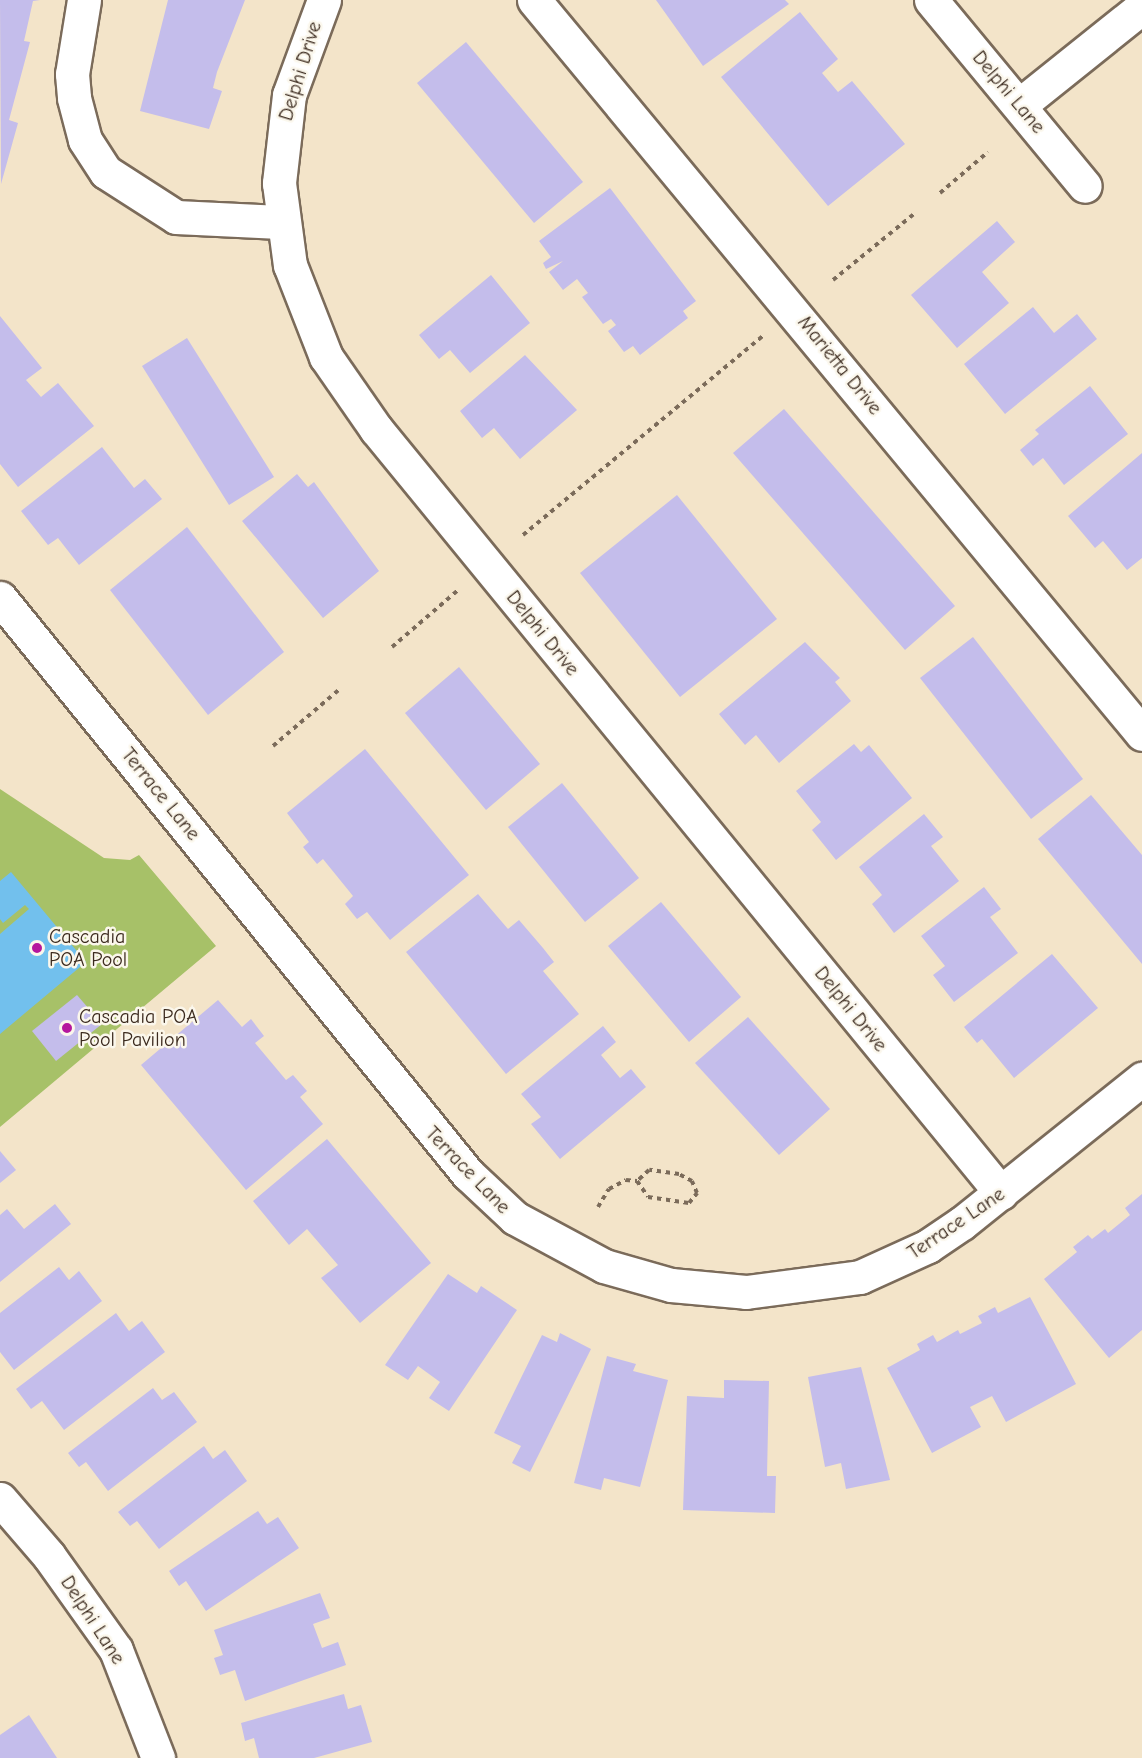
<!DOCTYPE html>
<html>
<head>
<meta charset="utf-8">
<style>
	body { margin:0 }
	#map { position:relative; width:1142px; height:1758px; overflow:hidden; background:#f3e4c9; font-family:"Comic Neue",sans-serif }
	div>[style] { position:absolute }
	.green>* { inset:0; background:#a7c168 }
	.water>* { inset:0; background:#72c0ed }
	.building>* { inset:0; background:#c4bdeb }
	.path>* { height:4px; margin-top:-2px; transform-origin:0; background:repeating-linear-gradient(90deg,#7b6b5a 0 4.5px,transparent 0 9px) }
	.roads { filter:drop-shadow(2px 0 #7b6b5a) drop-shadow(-2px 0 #7b6b5a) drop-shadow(0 2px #7b6b5a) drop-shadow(0 -2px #7b6b5a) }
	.street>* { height:33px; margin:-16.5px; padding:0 16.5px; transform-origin:16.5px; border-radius:16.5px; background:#fff }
	.dots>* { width:16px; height:16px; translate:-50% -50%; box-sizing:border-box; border:3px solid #fbf7ec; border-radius:50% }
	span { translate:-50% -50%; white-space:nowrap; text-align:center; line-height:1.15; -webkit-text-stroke:5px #fbf7ec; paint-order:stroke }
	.street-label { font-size:20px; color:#3b2a1e }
	.poi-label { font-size:20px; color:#3b2a1e }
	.left { translate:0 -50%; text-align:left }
</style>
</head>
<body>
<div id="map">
	<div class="green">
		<div style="clip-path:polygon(0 789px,104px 858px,130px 860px,139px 855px,216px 946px,0 1127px)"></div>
	</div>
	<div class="water">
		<div style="clip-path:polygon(11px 872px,86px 962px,0 1034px,0 934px,29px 909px,25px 905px,3px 923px,0 919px,0 881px)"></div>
	</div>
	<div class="building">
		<div style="clip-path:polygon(0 0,40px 0,33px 1px,24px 41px,30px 42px,9px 120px,18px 123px,1px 184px)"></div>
		<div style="clip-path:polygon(168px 0,245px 0,217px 72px,213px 88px,222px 91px,209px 129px,140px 111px)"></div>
		<div style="clip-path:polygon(656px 0,785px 0,789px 4px,703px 66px)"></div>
		<div style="clip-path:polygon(800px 12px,838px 59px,822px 73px,838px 92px,852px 81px,905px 144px,828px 206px,721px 77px)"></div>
		<div style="clip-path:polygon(466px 42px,583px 182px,534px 223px,417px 83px)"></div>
		<div style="clip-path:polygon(610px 188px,696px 301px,683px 311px,688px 318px,640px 355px,633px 346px,624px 352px,608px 331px,616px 325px,611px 319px,603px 324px,582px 297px,588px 293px,577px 279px,563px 290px,549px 272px,563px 261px,546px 269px,543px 263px,551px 257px,539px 241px)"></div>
		<div style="clip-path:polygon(997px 221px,1015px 242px,982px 272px,1009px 303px,957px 348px,911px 295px)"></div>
		<div style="clip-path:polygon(491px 275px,530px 323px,470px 373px,450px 350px,439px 359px,419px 335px)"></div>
		<div style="clip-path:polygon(1033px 307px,1054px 333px,1077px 314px,1097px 339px,1005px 414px,964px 364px)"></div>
		<div style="clip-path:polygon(0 316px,42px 368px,26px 380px,41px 397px,58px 383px,94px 426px,18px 487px,0 464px)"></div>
		<div style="clip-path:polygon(187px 338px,274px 477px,229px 505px,142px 366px)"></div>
		<div style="clip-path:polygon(525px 355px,577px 410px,520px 459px,494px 428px,482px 438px,460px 411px)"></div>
		<div style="clip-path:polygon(1090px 386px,1128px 434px,1064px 485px,1043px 458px,1033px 466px,1020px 450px,1039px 434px,1035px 430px)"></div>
		<div style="clip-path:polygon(784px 409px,955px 606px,905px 650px,733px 453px)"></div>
		<div style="clip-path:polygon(102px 447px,134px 488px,145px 479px,162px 499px,79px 565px,58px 538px,48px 545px,21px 511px)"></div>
		<div style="clip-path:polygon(1142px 453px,1142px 558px,1127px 570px,1103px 541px,1095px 548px,1068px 516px)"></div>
		<div style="clip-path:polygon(297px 474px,308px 487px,314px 482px,379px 571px,323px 618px,242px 521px)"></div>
		<div style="clip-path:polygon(677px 495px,777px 619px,680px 697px,580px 573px)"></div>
		<div style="clip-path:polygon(187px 527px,284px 652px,208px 715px,110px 590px)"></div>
		<div style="clip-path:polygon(973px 637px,1083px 779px,1031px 819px,920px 678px)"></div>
		<div style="clip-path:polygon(805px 642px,840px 678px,835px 682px,851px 701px,779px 763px,756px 735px,745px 745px,719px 714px)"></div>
		<div style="clip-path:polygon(459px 667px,540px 764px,486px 810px,405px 713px)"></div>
		<div style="clip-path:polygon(854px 744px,861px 752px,869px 745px,912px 798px,836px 860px,812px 830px,821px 822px,796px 791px)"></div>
		<div style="clip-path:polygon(365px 749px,469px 875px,390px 940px,367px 912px,357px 919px,345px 904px,353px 896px,323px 859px,317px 864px,303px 847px,309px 842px,287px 813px)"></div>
		<div style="clip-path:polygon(562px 783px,639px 878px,585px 922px,508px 827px)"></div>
		<div style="clip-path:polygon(1091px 795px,1142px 855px,1142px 964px,1038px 839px)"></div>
		<div style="clip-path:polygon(924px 814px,943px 837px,931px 846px,959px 881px,894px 933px,872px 904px,882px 895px,859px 867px)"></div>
		<div style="clip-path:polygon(984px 887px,1001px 909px,990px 917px,1018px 953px,954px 1002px,933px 975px,945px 966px,921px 936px)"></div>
		<div style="clip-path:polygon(478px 894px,508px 929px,519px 920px,543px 948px,554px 962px,543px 971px,579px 1014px,506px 1074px,406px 952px)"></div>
		<div style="clip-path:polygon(661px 902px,741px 997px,689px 1042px,608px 946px)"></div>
		<div style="clip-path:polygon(1052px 954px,1098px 1008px,1014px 1078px,982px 1039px,977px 1043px,964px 1027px)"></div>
		<div style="clip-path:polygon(77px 995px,102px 1024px,56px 1061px,32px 1031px)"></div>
		<div style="clip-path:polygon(218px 1000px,242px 1027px,251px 1019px,264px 1036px,255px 1043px,286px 1080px,293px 1075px,307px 1091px,300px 1097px,323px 1124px,246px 1190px,141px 1065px)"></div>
		<div style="clip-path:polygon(748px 1017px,830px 1109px,779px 1155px,695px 1063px)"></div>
		<div style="clip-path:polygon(603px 1026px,616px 1042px,601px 1055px,620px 1078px,631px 1069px,646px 1087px,560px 1159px,531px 1124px,541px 1117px,521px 1094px)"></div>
		<div style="clip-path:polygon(327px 1139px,431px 1263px,360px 1323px,321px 1278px,338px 1265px,307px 1229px,289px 1245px,253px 1201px)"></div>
		<div style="clip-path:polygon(0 1151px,16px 1170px,0 1183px)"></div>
		<div style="clip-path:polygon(1142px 1194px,1142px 1330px,1109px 1358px,1044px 1279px,1077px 1252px,1073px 1247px,1088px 1235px,1092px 1239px,1105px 1229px,1108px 1233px,1130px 1215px,1125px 1208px)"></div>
		<div style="clip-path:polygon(55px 1204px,71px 1224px,0 1282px,0 1215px,7px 1209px,24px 1229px)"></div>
		<div style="clip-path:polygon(59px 1267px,69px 1280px,79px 1271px,102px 1301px,14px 1370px,0 1352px,0 1313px)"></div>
		<div style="clip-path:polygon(448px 1274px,477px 1293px,481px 1286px,517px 1310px,449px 1411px,429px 1398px,440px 1382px,418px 1366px,408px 1380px,385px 1365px)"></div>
		<div style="clip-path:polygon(1030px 1297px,1076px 1384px,1006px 1422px,992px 1396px,970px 1407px,981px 1427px,932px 1453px,887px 1368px,920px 1350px,917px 1344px,933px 1335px,937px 1342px,958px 1330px,960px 1334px,982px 1323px,978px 1316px,995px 1307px,998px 1313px)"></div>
		<div style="clip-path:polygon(116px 1313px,129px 1331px,142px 1321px,165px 1352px,64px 1430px,42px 1401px,31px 1409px,16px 1389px)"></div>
		<div style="clip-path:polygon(560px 1333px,591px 1349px,530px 1472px,512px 1463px,521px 1446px,494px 1433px,542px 1335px,557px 1342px)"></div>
		<div style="clip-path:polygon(607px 1356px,636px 1364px,633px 1371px,668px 1380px,640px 1487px,604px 1478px,601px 1490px,574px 1483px)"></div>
		<div style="clip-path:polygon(861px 1367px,890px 1480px,846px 1489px,841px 1463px,825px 1467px,808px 1377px)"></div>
		<div style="clip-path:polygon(724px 1380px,769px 1381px,767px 1476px,776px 1476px,775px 1513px,683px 1510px,687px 1396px,724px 1398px)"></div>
		<div style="clip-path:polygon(153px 1388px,162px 1400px,174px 1392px,197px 1422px,108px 1491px,86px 1462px,79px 1467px,68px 1453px)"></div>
		<div style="clip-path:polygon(204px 1446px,213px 1459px,225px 1450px,247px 1481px,159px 1549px,137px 1521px,130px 1526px,118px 1512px)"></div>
		<div style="clip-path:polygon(258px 1511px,267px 1524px,278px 1517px,299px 1548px,206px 1611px,186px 1581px,179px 1586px,169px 1571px)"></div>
		<div style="clip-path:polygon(320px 1593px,330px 1618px,313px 1624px,322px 1648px,338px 1642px,346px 1665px,245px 1701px,235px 1670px,220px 1675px,214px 1658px,223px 1655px,214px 1630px)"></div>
		<div style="clip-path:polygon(344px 1694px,348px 1709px,361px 1705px,372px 1742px,314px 1758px,259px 1758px,254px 1738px,245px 1741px,241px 1723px)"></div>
		<div style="clip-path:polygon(29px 1715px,57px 1758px,0 1758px,0 1735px)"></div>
	</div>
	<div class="path">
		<div style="left:940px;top:193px;width:63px;rotate:-40.5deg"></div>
		<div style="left:833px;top:280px;width:104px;rotate:-39.2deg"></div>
		<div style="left:523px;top:535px;width:312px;rotate:-39.7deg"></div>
		<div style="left:392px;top:647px;width:87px;rotate:-40.8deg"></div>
		<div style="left:273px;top:746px;width:89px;rotate:-40.5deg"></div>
		<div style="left:598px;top:1207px;width:21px;rotate:-59deg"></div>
		<div style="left:609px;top:1189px;width:19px;rotate:-28deg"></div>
		<div style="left:626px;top:1180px;width:11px;rotate:5deg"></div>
		<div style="left:637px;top:1181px;width:19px;rotate:55deg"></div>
		<div style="left:648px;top:1197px;width:41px;rotate:8.3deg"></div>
		<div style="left:689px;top:1203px;width:13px;rotate:-51deg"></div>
		<div style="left:697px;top:1193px;width:13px;rotate:-113deg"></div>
		<div style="left:692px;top:1181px;width:15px;rotate:-152deg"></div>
		<div style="left:679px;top:1174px;width:30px;rotate:-172deg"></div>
		<div style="left:649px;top:1170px;width:16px;rotate:137deg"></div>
	</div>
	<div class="roads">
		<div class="street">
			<div style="left:84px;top:0;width:75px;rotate:99.2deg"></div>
			<div style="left:72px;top:74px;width:24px;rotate:85deg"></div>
			<div style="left:74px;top:98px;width:43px;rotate:75.3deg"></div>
			<div style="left:85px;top:140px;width:38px;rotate:57deg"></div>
			<div style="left:106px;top:172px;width:83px;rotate:32.7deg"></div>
			<div style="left:176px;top:217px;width:104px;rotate:2.8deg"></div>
			<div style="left:324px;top:0;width:101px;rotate:110.2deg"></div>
			<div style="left:289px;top:95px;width:89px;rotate:96.5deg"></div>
			<div style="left:279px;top:183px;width:83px;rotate:82.4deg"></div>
			<div style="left:290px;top:265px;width:99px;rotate:68.6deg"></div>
			<div style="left:326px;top:357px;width:88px;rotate:55.2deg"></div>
			<div style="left:376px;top:429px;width:987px;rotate:50.71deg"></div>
			<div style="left:534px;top:0;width:953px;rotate:50.36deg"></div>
			<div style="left:931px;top:0;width:241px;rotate:50.4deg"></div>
			<div style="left:1021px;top:104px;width:155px;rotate:-38.7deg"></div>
			<div style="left:0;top:598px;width:742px;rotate:50.91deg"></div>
			<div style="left:468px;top:1174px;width:64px;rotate:43.1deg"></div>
			<div style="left:515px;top:1218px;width:101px;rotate:28.3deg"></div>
			<div style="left:604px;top:1266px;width:70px;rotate:15.8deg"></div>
			<div style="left:671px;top:1285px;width:75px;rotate:5.3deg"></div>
			<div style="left:746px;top:1292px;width:115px;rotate:-7.5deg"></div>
			<div style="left:860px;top:1277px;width:75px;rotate:-24.5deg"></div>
			<div style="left:928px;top:1246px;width:41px;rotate:-34.1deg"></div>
			<div style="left:962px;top:1223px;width:231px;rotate:-38.7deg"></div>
			<div style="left:0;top:1499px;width:75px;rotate:49.3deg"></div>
			<div style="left:49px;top:1556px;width:115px;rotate:54.5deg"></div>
			<div style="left:116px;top:1650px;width:116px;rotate:68.7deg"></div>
		</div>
	</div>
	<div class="dots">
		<div style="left:37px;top:948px;background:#b5179e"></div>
		<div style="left:67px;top:1028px;background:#b5179e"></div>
	</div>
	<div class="street-label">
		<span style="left:300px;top:71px;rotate:-73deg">Delphi Drive</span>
		<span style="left:1009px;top:92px;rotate:50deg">Delphi Lane</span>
		<span style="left:840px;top:365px;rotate:51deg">Marietta Drive</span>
		<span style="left:543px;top:633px;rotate:51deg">Delphi Drive</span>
		<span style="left:161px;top:794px;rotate:51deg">Terrace Lane</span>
		<span style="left:851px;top:1009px;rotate:51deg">Delphi Drive</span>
		<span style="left:468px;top:1170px;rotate:46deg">Terrace Lane</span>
		<span style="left:956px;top:1223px;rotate:-34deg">Terrace Lane</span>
		<span style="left:93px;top:1620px;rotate:57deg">Delphi Lane</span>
	</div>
	<div class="poi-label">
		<span class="left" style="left:49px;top:948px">Cascadia<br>POA Pool</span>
		<span class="left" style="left:79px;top:1028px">Cascadia POA<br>Pool Pavilion</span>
	</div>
</div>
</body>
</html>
